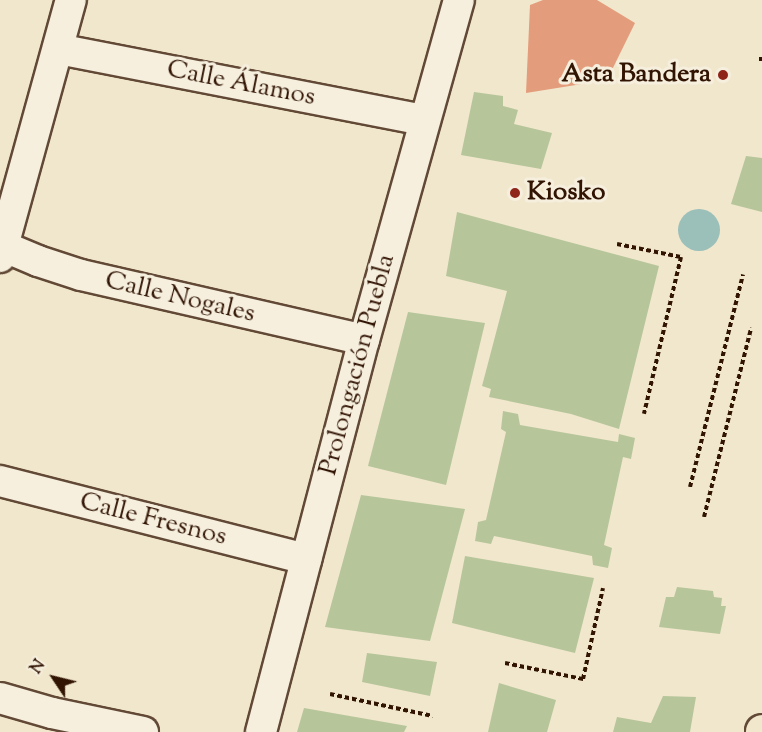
<!DOCTYPE html>
<html>
<head>
<meta charset="utf-8">
<style>
	body { margin:0 }
	#map { position:relative; width:762px; height:732px; overflow:hidden; background:#f1e7cd; font-family:"Sorts Mill Goudy",serif }
	div>[style] { position:absolute }
	.green>* { inset:0; background:#b7c69a }
	.water>* { inset:0; background:#9bbfb9 }
	.round { border-radius:50% }
	.building>* { inset:0; background:#e39d7c }
	.path>* { height:4px; margin-top:-2px; transform-origin:0; background:repeating-linear-gradient(90deg,#321403 0 4.5px,transparent 0 7.5px) }
	.roads { filter:drop-shadow(2px 0 #624936) drop-shadow(-2px 0 #624936) drop-shadow(0 2px #624936) drop-shadow(0 -2px #624936) }
	.minor>* { height:30px; margin:-15px; padding:0 15px; transform-origin:15px; border-radius:15px; background:#f6efde }
	.primary>* { height:33px; margin:-16.5px; padding:0 16.5px; transform-origin:16.5px; border-radius:16.5px; background:#f1e7cd }
	.dots>* { width:16px; height:16px; translate:-50% -50%; box-sizing:border-box; border:3px solid #f6efde; border-radius:50% }
	span { translate:-50% -50%; white-space:nowrap; text-align:center; line-height:1.15; -webkit-text-stroke:6px #f6efde; paint-order:stroke }
	.poi-label { font-size:26px; color:#321403; font-weight:700 }
	.right { translate:-100% -50%; text-align:right }
	.left { translate:0 -50%; text-align:left }
	.street-label { font-size:26px; color:#321403 }
	.north { position:absolute; left:24px; top:648px; width:60px; height:60px; -webkit-text-stroke:4px #f6efde; paint-order:stroke; rotate:305deg; font-size:16px; font-weight:700; line-height:24px; text-align:center; color:#321403 }
	.north::after { content:''; display:block; margin:auto; width:21px; height:27px; background:#321403; clip-path:polygon(50% 0,100% 100%,50% 72%,0 100%) }
</style>
</head>
<body>
<div id="map">
	<div class="green">
		<div style="clip-path:polygon(474px 92px,503px 96px,503px 106px,518px 110px,514px 124px,552px 133px,541px 169px,461px 155px)"></div>
		<div style="clip-path:polygon(746px 156px,762px 158px,762px 212px,731px 204px)"></div>
		<div style="clip-path:polygon(457px 212px,659px 266px,619px 429px,571px 414px,489px 397px,491px 389px,482px 386px,507px 291px,446px 276px)"></div>
		<div style="clip-path:polygon(408px 312px,485px 323px,446px 485px,368px 466px)"></div>
		<div style="clip-path:polygon(503px 411px,518px 414px,520px 425px,618px 442px,619px 434px,635px 438px,631px 459px,623px 457px,604px 545px,612px 548px,608px 568px,593px 565px,592px 556px,494px 536px,491px 544px,475px 541px,478px 522px,486px 520px,506px 432px,501px 429px)"></div>
		<div style="clip-path:polygon(361px 495px,465px 509px,430px 641px,325px 627px)"></div>
		<div style="clip-path:polygon(465px 556px,594px 578px,575px 653px,452px 623px)"></div>
		<div style="clip-path:polygon(677px 587px,713px 591px,714px 597px,722px 598px,721px 606px,726px 606px,720px 634px,659px 627px,666px 597px,674px 597px)"></div>
		<div style="clip-path:polygon(367px 653px,437px 662px,430px 696px,362px 682px)"></div>
		<div style="clip-path:polygon(499px 683px,556px 700px,547px 732px,488px 732px)"></div>
		<div style="clip-path:polygon(663px 696px,696px 697px,690px 732px,613px 732px,617px 717px,651px 723px)"></div>
		<div style="clip-path:polygon(304px 708px,407px 726px,404px 732px,297px 732px)"></div>
	</div>
	<div class="water">
		<div class="round" style="left:678px;top:209px;width:42px;height:42px"></div>
	</div>
	<div class="building">
		<div style="clip-path:polygon(543px 0,597px 0,635px 23px,607px 80px,526px 93px,530px 5px)"></div>
	</div>
	<div class="path">
		<div style="left:759px;top:59px;width:3px"></div>
		<div style="left:617px;top:244px;width:65px;rotate:11.5deg"></div>
		<div style="left:681px;top:257px;width:161px;rotate:103.3deg"></div>
		<div style="left:690px;top:487px;width:219px;rotate:-76deg"></div>
		<div style="left:704px;top:517px;width:195px;rotate:-76deg"></div>
		<div style="left:505px;top:663px;width:80px;rotate:11.6deg"></div>
		<div style="left:583px;top:679px;width:93px;rotate:-77.6deg"></div>
		<div style="left:330px;top:694px;width:105px;rotate:12.1deg"></div>
	</div>
	<div class="roads">
		<div class="minor">
			<div style="left:58px;top:49px;width:373px;rotate:11deg"></div>
			<div style="left:0;top:245px;width:41px;rotate:22.8deg"></div>
			<div style="left:38px;top:261px;width:45px;rotate:18deg"></div>
			<div style="left:81px;top:275px;width:290px;rotate:12.9deg"></div>
			<div style="left:0;top:257px;width:267px;rotate:-74.6deg"></div>
			<div style="left:0;top:481px;width:316px;rotate:14.3deg"></div>
			<div style="left:0;top:698px;width:54px;rotate:16.1deg"></div>
			<div style="left:52px;top:713px;width:93px;rotate:11.8deg"></div>
			<div style="left:261px;top:732px;width:405px;rotate:-75.3deg"></div>
			<div style="left:364px;top:340px;width:353px;rotate:-74.4deg"></div>
		</div>
		<div class="primary">
			<div style="left:762px;top:732px;width:1px;rotate:-90deg"></div>
		</div>
	</div>
	<div class="dots">
		<div style="left:723px;top:75px;background:#8f2418"></div>
		<div style="left:515px;top:193px;background:#8f2418"></div>
	</div>
	<div class="poi-label">
		<span class="right" style="left:711px;top:75px">Asta Bandera</span>
		<span class="left" style="left:527px;top:193px">Kiosko</span>
	</div>
	<div class="street-label">
		<span style="left:241px;top:84px;rotate:11deg">Calle Álamos</span>
		<span style="left:180px;top:298px;rotate:13deg">Calle Nogales</span>
		<span style="left:358px;top:365px;rotate:-75deg">Prolongación Puebla</span>
		<span style="left:153px;top:520px;rotate:14deg">Calle Fresnos</span>
	</div>
	<div class="north">N</div>
</div>
</body>
</html>
